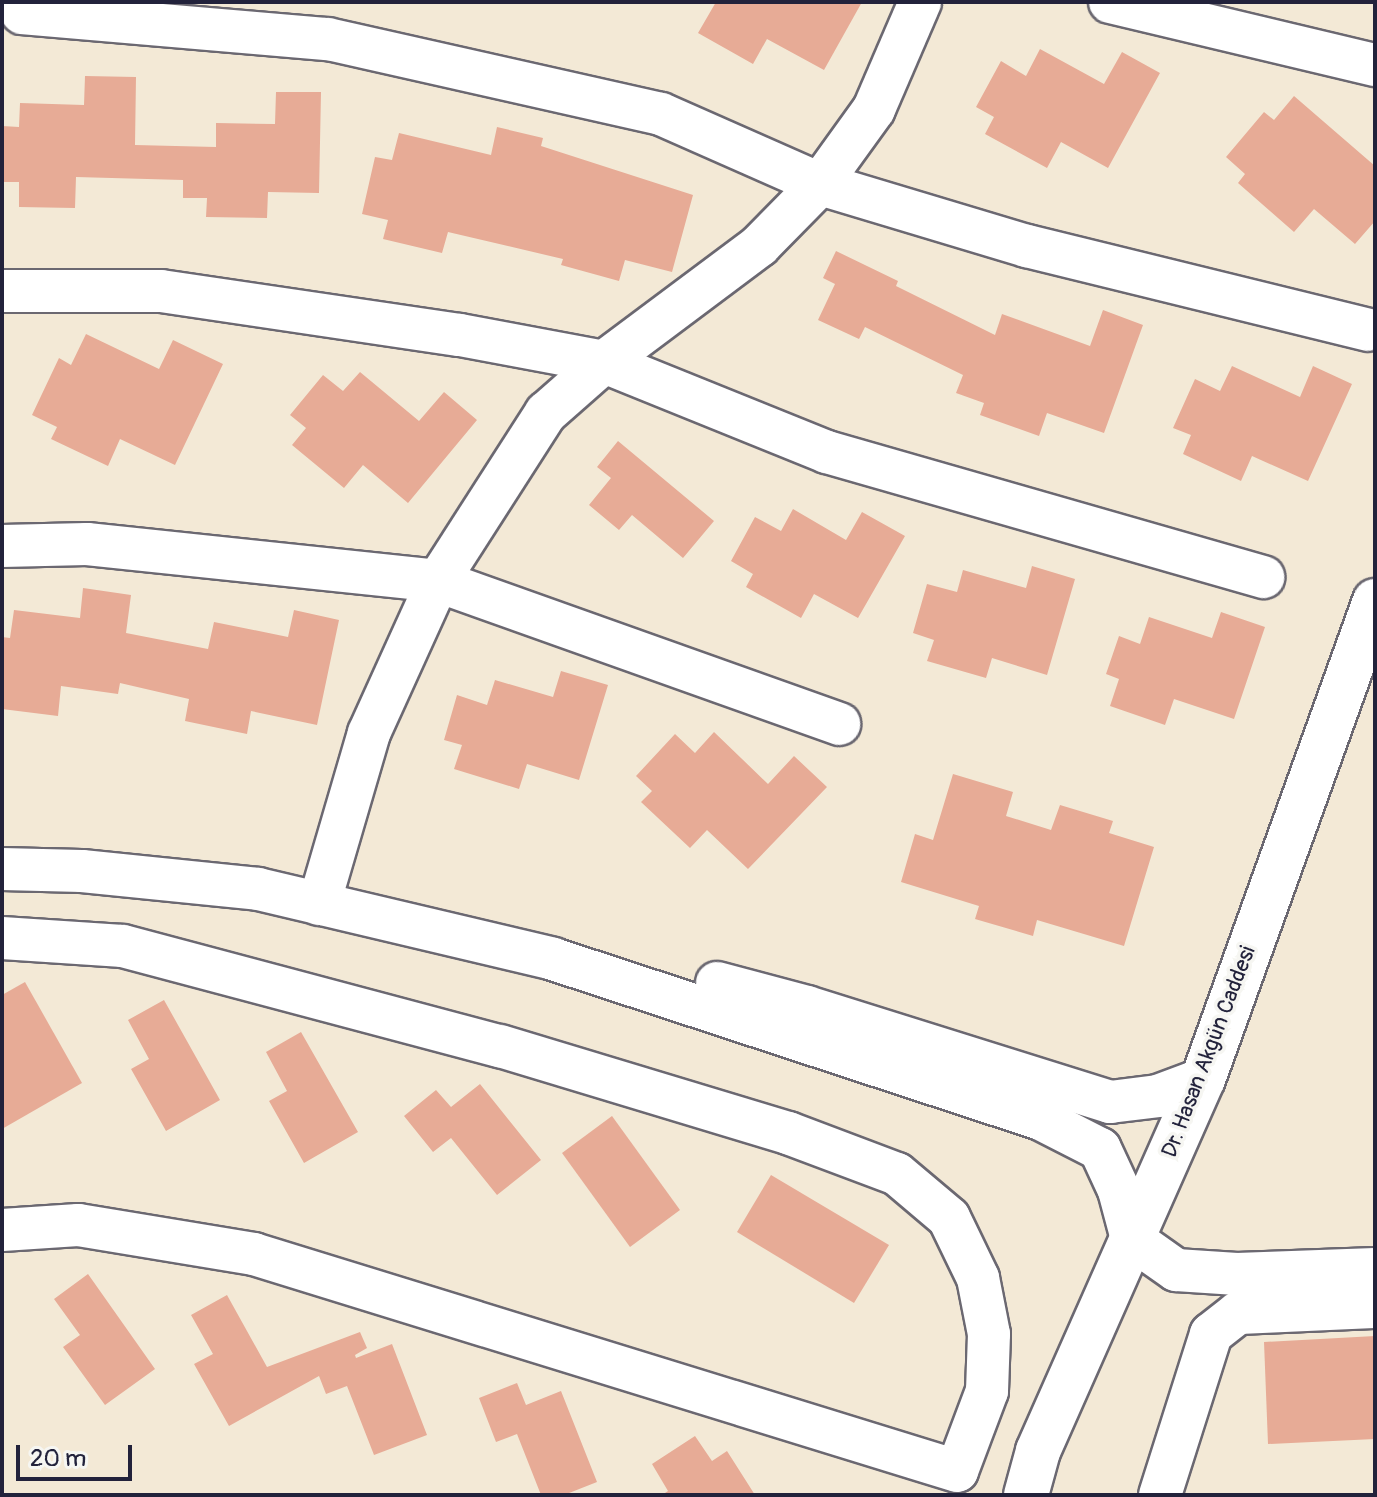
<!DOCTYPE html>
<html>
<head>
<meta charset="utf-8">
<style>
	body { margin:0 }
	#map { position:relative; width:1377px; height:1497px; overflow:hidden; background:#f3e9d6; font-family:Pangolin,sans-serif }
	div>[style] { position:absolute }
	.building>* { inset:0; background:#e7ab96 }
	.roads { filter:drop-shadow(2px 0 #6b6871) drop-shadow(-2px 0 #6b6871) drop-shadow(0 2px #6b6871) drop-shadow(0 -2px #6b6871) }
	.minor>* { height:42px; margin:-21px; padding:0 21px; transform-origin:21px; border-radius:21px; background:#fff }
	.tertiary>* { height:44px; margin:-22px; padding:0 22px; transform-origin:22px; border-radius:22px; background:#fff }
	span { translate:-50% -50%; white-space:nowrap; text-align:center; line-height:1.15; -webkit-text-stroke:7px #f6f6f2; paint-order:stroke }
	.street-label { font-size:22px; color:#22223b }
	.frame { position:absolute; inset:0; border:4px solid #22223b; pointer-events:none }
	.scale { position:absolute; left:16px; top:1445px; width:116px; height:36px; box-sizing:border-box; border:4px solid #22223b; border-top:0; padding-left:10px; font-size:24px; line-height:28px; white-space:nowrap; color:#22223b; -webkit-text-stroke:6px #f6f6f2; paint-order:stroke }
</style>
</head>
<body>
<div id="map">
	<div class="building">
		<div style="clip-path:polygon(716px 2px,862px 2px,824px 70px,767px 39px,753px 64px,698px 33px)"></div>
		<div style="clip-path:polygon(1040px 49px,1104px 84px,1122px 52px,1160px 73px,1108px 168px,1061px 142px,1047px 168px,985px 134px,994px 117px,976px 107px,1001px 61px,1026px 76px)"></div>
		<div style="clip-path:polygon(85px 76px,136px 77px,135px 145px,216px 147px,216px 123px,275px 124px,276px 92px,321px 92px,319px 193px,268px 192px,267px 218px,206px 217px,207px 198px,183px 198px,183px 180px,76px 177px,75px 208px,19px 207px,19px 182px,2px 182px,2px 126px,19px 127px,20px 103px,84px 105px)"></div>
		<div style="clip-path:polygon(1294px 96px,1375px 166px,1375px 221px,1355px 244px,1314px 209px,1294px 232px,1238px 183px,1245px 174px,1226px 157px,1264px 112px,1274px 120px)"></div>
		<div style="clip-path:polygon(497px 127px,543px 138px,541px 146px,693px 195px,672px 272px,625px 260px,619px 281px,561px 265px,563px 259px,448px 232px,442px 253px,383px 239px,388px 220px,362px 214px,375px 157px,392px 160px,399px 133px,491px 155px)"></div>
		<div style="clip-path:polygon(836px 251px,898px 281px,896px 286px,995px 335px,1002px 314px,1090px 346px,1103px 310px,1143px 325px,1104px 433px,1047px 413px,1039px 436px,980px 415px,984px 403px,956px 393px,963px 375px,865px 327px,859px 339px,818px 320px,835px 284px,823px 278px)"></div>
		<div style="clip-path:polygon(86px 334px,159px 369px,173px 340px,223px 364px,175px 465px,120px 439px,108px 466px,51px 439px,57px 427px,32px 415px,59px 358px,71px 365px)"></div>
		<div style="clip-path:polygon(1232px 366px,1300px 397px,1313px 366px,1352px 384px,1308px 481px,1252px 456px,1241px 481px,1183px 454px,1191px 435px,1173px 428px,1195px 379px,1220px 391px)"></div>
		<div style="clip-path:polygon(360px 372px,419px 421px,444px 392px,477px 420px,408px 503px,363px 465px,344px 488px,292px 445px,306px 428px,290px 415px,323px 375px,343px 391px)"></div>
		<div style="clip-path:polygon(618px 441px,714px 521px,683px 558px,632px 515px,619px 530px,589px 505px,611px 478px,597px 467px)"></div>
		<div style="clip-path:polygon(793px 509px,846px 540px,862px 512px,905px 536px,858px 618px,814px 594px,801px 618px,746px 587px,753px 574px,731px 561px,755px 517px,781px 531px)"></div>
		<div style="clip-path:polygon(1032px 566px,1075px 579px,1047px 675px,992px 658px,986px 678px,927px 661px,934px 640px,913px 633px,927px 584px,957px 592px,963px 570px,1026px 588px)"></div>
		<div style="clip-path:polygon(83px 588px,131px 595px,126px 633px,208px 649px,214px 622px,288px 637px,294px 610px,339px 620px,317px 725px,251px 711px,247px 734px,185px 721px,189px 699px,120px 683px,118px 694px,61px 686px,58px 716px,2px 709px,2px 637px,10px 638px,14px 610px,80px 618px)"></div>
		<div style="clip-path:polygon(1221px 612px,1265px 627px,1234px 719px,1174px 699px,1165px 725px,1110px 706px,1119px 679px,1106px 674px,1119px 636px,1140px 644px,1149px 617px,1212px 638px)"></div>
		<div style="clip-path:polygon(561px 671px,608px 685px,579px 780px,527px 764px,519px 789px,454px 769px,462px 745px,444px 740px,457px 695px,487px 705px,495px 680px,553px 697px)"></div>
		<div style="clip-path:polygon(714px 732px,768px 784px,794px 756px,827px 787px,748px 869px,707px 830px,690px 848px,641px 802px,652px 791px,636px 776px,675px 734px,695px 753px)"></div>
		<div style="clip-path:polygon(953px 774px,1013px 792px,1006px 816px,1051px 830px,1060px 805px,1113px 821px,1109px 833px,1154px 847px,1124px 946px,1037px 920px,1033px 936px,975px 919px,979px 906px,901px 882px,915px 834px,933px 840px)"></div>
		<div style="clip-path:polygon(25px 982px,82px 1083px,2px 1129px,2px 995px)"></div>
		<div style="clip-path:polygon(164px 1000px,220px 1100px,166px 1131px,131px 1069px,149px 1059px,128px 1020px)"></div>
		<div style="clip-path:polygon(301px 1032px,358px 1132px,304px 1163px,269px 1101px,287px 1091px,266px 1052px)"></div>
		<div style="clip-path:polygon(480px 1084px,541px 1160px,497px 1195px,451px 1138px,433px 1152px,404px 1116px,436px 1090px,451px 1107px)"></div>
		<div style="clip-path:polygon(612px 1116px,680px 1210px,630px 1247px,562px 1153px)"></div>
		<div style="clip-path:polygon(771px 1175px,889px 1245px,854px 1303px,737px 1232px)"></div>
		<div style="clip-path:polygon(88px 1274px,155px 1369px,105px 1405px,63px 1347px,80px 1335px,54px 1299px)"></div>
		<div style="clip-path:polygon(227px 1295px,267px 1367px,360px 1332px,367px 1348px,355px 1355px,356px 1358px,392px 1344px,427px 1435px,374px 1455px,347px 1386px,326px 1394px,319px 1376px,229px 1426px,194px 1364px,213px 1354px,191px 1315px)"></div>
		<div style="clip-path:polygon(1375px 1336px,1375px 1439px,1268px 1444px,1264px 1342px)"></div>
		<div style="clip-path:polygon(517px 1383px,526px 1405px,561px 1391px,597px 1482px,564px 1495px,541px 1495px,517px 1434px,496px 1442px,479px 1398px)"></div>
		<div style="clip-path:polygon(695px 1436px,712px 1461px,727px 1451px,755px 1495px,662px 1495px,668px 1491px,652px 1464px)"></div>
	</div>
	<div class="roads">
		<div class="minor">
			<div style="left:1110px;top:2px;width:272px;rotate:13.4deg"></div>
			<div style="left:22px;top:13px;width:307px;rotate:4.9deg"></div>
			<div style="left:328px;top:39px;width:341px;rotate:12.7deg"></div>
			<div style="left:661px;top:114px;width:174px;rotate:23.8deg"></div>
			<div style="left:820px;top:184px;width:216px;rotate:16.7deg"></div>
			<div style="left:1027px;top:246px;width:351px;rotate:13.8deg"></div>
			<div style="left:2px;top:291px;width:159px"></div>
			<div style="left:161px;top:291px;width:302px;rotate:8.4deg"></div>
			<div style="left:460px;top:335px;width:147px;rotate:10.6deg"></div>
			<div style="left:604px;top:362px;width:240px;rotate:22deg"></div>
			<div style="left:827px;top:452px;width:454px;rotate:16deg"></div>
			<div style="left:2px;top:546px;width:85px;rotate:-1.3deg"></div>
			<div style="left:87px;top:544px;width:353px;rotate:6deg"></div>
			<div style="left:438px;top:581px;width:426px;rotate:19.6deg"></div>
			<div style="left:2px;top:869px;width:80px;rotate:1.4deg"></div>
			<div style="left:82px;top:871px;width:177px;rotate:5.8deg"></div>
			<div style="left:258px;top:889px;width:303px;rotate:13.3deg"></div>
			<div style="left:553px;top:959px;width:514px;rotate:18.15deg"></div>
			<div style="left:1041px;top:1119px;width:66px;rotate:27deg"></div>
			<div style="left:1100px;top:1149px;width:45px;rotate:65.1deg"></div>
			<div style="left:1119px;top:1190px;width:51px;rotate:75.1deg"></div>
			<div style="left:1132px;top:1239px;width:54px;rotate:35.2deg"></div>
			<div style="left:1176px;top:1270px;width:61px;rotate:3.8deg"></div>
			<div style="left:1237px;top:1274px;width:138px;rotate:-2.1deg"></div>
			<div style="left:319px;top:904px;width:178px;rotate:-73.7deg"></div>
			<div style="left:369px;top:733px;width:167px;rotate:-65.6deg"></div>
			<div style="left:438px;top:581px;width:200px;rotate:-57.3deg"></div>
			<div style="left:546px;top:413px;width:77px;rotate:-41.3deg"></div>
			<div style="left:604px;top:362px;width:194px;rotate:-36.8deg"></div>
			<div style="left:759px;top:246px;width:87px;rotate:-45.5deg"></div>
			<div style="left:820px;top:184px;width:92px;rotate:-54.2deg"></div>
			<div style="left:874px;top:109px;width:116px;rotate:-66.7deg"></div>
			<div style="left:2px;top:938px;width:121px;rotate:3.8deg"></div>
			<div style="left:123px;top:946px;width:390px;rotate:14.9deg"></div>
			<div style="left:500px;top:1046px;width:301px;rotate:16.8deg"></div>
			<div style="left:788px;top:1133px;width:116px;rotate:20.6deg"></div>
			<div style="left:897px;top:1174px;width:68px;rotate:40.2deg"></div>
			<div style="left:949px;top:1218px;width:67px;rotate:64.2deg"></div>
			<div style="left:978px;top:1278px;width:57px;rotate:78.9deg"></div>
			<div style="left:989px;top:1334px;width:57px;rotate:92deg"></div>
			<div style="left:987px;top:1391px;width:85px;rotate:110.6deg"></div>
			<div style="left:957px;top:1471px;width:736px;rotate:-162.85deg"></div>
			<div style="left:254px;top:1254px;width:178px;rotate:-170.6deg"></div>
			<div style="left:78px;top:1225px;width:76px;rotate:176.2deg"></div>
			<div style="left:717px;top:983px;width:93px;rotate:14.9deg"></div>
			<div style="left:807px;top:1007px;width:318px;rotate:17.4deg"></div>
			<div style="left:1110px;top:1102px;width:48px;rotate:-7.1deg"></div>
			<div style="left:1158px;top:1096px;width:48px;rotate:-20.7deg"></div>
			<div style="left:1160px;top:1495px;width:169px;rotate:-72.4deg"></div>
			<div style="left:1211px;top:1334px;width:34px;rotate:-38deg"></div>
			<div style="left:1238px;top:1313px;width:137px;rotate:-2.5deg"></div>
		</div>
		<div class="tertiary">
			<div style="left:1026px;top:1495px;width:46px;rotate:-74.7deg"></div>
			<div style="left:1038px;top:1451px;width:407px;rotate:-66.1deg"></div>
			<div style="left:1203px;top:1079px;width:508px;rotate:-70.21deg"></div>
		</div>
	</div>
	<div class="street-label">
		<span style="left:1209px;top:1052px;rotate:-69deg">Dr. Hasan Akgün Caddesi</span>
	</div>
	<div class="frame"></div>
	<div class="scale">20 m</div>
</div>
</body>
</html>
